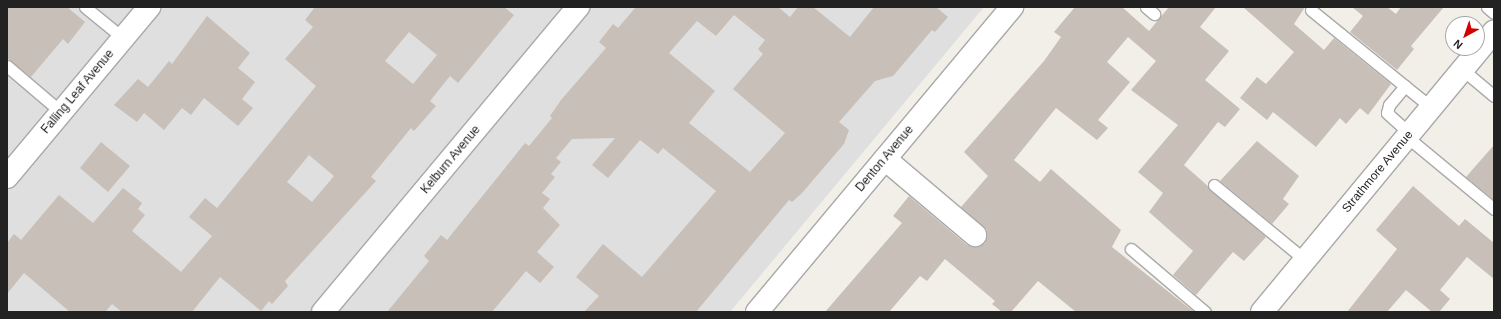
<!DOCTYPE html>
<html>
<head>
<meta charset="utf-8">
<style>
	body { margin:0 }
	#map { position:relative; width:1501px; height:319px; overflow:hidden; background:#f2efe9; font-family:Helvetica,sans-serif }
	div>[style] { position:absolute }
	.residential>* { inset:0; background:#e0dfdf }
	.building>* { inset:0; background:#c7bfb8 }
	.roads { filter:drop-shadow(1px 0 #a9a9a9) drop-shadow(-1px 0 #a9a9a9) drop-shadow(0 1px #a9a9a9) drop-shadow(0 -1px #a9a9a9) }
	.service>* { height:11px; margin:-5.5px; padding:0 5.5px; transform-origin:5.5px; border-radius:5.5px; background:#fff }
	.minor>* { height:22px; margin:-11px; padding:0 11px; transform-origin:11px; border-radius:11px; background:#fff }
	span { translate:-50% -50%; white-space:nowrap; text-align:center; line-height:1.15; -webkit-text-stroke:3.5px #fff; paint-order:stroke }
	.street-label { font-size:12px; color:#222 }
	.frame { position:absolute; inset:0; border:8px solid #222; pointer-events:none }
	.north { position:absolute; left:1445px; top:16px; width:40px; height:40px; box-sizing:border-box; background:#fff; border:1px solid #a7a7a7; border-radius:50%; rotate:220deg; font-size:11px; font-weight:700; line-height:16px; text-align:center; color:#222 }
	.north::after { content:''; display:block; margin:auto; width:14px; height:18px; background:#d40000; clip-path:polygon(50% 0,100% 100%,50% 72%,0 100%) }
</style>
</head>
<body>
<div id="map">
	<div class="residential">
		<div style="clip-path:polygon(7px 7px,984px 7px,730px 312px,7px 312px)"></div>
	</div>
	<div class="building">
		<div style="clip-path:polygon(7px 7px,67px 7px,85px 22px,68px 44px,63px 39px,31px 77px,7px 58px)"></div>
		<div style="clip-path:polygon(evenodd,315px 7px,504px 7px,514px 15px,458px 83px,450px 76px,430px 101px,436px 106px,414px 131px,411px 128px,371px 177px,376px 181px,285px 281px,288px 286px,272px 304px,269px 301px,261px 311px,220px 277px,192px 312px,122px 312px,112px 304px,105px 312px,70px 312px,24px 273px,7px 294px,7px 243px,14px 234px,21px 240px,59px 195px,93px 223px,123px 188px,142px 203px,138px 209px,145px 215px,132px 231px,181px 272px,212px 236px,189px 217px,205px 198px,217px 208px,316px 86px,285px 59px,313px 27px,305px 20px,315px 7px,409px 32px,437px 55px,413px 84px,385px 61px,409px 32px,315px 7px,309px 155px,334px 176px,312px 202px,287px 182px,309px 155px)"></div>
		<div style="clip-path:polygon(evenodd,636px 7px,778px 7px,790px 17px,798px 7px,813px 7px,850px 37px,874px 7px,936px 7px,948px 17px,935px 32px,932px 30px,893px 76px,875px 81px,839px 122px,849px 130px,844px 144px,802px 193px,792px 202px,789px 200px,696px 312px,584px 312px,599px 296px,576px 277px,603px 244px,642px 277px,716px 191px,663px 148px,658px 154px,640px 140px,608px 178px,592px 165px,615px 138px,572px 139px,556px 158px,561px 162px,551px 174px,555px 177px,542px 193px,550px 199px,543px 208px,560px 225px,537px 252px,554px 267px,540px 283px,526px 271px,492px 312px,387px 312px,429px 261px,424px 256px,441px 235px,447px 240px,525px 143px,529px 146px,552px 118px,550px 116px,561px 100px,606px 48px,599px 42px,613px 24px,618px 28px,636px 7px,734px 15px,765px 40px,758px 49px,763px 54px,733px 89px,785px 133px,750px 172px,689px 123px,715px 91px,669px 53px,697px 21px,716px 36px,734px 15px)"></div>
		<div style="clip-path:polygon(1075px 7px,1122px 7px,1149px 31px,1169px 7px,1216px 7px,1200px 27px,1229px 51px,1205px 80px,1240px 109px,1225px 127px,1218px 122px,1184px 165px,1266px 237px,1244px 261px,1233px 252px,1196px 295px,1173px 275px,1193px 251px,1149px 212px,1163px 193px,1138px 172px,1178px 125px,1131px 90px,1156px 61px,1128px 37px,1107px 62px,1130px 82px,1098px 120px,1108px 128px,1097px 140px,1056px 108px,1014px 160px,1040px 182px,1051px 169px,1067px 183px,1121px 230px,1112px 247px,1194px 312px,1076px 312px,1038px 281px,1011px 312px,1002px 312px,992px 304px,995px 301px,945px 259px,927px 281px,920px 276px,889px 312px,825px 312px,902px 223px,893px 216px,909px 196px,967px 245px,979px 247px,985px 243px,987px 230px,961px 207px,988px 176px,964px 152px,1044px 61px,1061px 37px,1054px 32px)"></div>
		<div style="clip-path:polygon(1243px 7px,1305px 7px,1294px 24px,1324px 50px,1334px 38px,1391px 84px,1368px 115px,1360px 108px,1346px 124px,1340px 118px,1316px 147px,1273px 112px,1267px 120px,1240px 98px,1257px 77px,1266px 84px,1294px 52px)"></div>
		<div style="clip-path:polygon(1352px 7px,1387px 7px,1396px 14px,1401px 7px,1444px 7px,1411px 46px,1414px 49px,1397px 70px,1350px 32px,1363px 16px)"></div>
		<div style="clip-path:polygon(207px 16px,250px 53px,238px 68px,255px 82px,242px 99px,253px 108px,238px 126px,204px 98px,191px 115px,182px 108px,164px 130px,144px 113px,137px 122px,114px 105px,138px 79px,148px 87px,169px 61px,172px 64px)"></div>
		<div style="clip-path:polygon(1257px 141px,1299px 176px,1283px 199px,1289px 204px,1272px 224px,1220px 181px)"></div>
		<div style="clip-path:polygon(101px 142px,130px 166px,108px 192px,80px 168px)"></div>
		<div style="clip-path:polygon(1494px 145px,1494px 200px,1466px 177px)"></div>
		<div style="clip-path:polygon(1413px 186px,1459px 226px,1465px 219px,1494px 243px,1494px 279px,1467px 257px,1440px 290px,1450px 299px,1439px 312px,1432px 312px,1406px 290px,1387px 312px,1347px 312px,1397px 249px,1376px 230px)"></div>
	</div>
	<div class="roads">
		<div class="service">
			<div style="left:85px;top:7px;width:49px;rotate:39.2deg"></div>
			<div style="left:1146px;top:7px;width:11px;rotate:41deg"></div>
			<div style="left:1487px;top:7px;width:9px;rotate:41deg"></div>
			<div style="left:1311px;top:10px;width:156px;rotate:39deg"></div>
			<div style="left:7px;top:66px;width:71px;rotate:40.4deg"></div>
			<div style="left:1463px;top:70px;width:40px;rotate:40deg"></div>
			<div style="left:1405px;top:86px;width:25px;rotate:130deg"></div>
			<div style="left:1389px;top:105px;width:8px;rotate:104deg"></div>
			<div style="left:1387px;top:113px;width:31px;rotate:42deg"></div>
			<div style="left:1407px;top:137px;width:113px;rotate:39.6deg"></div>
			<div style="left:1214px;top:185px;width:118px;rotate:39.5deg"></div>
			<div style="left:1131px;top:249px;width:97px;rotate:40.4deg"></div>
		</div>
		<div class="minor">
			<div style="left:885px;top:159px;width:118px;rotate:40.2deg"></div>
			<div style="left:7px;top:177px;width:222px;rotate:-50.1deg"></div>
			<div style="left:323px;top:312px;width:398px;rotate:-50.1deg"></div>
			<div style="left:757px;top:312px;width:398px;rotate:-50.1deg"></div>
			<div style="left:1262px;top:312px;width:364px;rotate:-50.4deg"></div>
		</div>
	</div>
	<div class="street-label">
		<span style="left:78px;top:92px;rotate:-50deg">Falling Leaf Avenue</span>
		<span style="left:885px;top:159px;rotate:-50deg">Denton Avenue</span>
		<span style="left:451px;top:160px;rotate:-50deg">Kelburn Avenue</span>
		<span style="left:1378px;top:172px;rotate:-50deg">Strathmore Avenue</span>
	</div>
	<div class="frame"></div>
	<div class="north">N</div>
</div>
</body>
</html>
